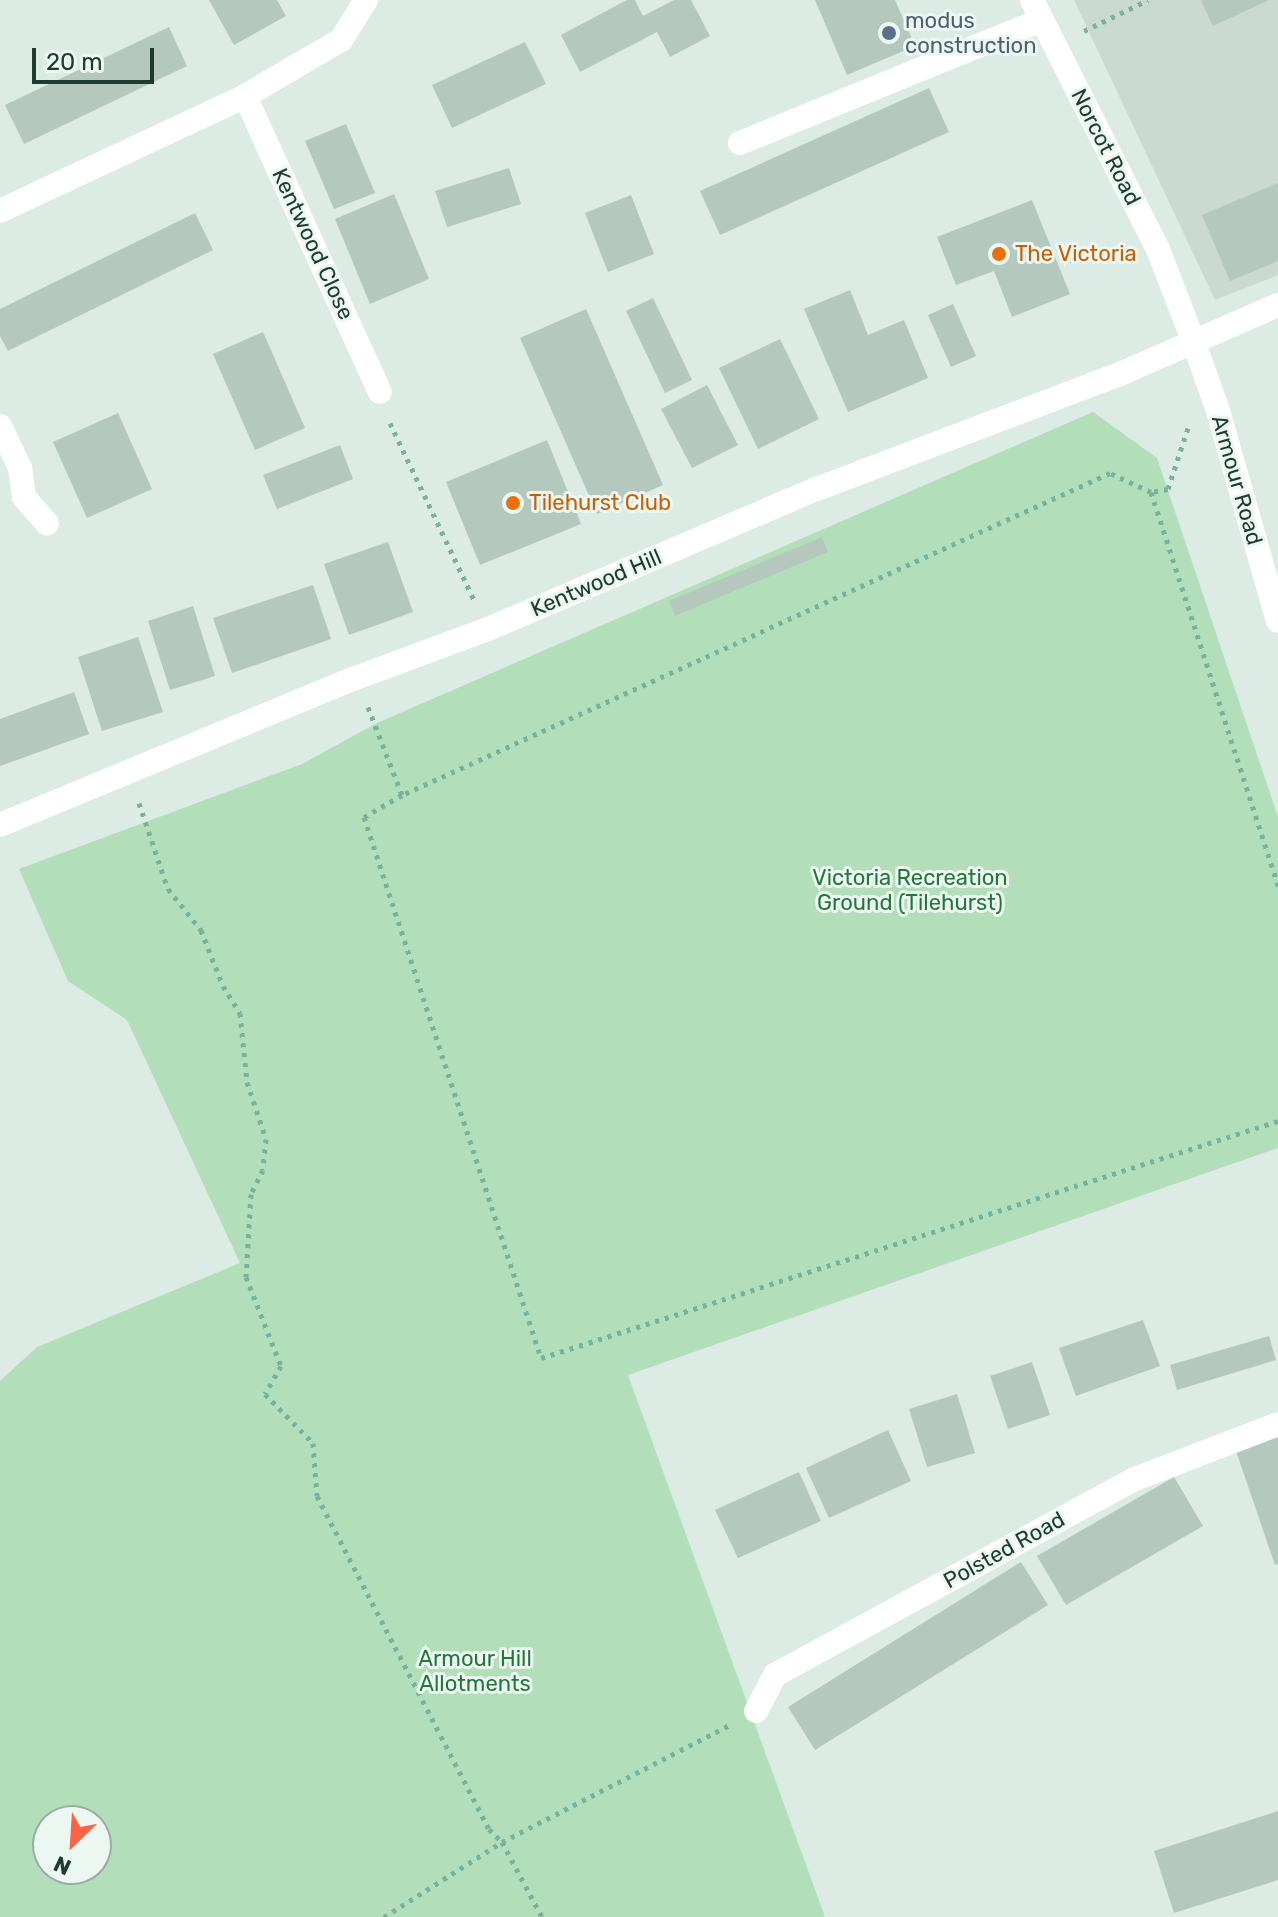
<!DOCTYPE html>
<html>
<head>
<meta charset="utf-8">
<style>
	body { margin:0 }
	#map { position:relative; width:1278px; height:1917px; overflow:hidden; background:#dcebe3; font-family:Rubik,sans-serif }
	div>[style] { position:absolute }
	.built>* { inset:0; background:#cadad2 }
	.green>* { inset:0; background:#b2dfba }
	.building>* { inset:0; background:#b4c8be }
	.path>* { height:5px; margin-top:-2.5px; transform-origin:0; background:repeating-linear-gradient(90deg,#79b29b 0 4px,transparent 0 10px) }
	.service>* { height:24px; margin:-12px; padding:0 12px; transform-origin:12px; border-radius:12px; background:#fff }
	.minor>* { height:24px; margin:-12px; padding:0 12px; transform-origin:12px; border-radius:12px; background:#fff }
	.tertiary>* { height:24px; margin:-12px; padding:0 12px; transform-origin:12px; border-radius:12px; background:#fff }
	.dots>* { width:22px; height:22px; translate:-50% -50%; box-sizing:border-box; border:4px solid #edf7f1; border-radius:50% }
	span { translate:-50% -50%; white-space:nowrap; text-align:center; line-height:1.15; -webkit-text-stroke:6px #edf7f1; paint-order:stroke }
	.service-label { font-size:22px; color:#4e5e75 }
	.left { translate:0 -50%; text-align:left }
	.street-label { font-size:22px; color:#1d3b30 }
	.food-label { font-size:22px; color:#c56008 }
	.park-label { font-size:22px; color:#23763c }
	.north { position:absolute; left:32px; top:1805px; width:80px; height:80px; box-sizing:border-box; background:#edf7f1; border:2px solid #9aaca4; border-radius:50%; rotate:205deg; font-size:22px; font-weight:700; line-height:32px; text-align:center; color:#1d3b30 }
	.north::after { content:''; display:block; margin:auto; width:28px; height:36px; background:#ff6346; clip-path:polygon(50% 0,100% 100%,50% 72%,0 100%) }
	.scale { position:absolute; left:32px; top:48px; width:122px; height:36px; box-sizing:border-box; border:4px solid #1d3b30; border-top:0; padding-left:10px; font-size:24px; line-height:28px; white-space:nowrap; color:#1d3b30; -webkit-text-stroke:6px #edf7f1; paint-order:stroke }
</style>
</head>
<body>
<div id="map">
	<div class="built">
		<div style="clip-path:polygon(1074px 0,1278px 0,1278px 275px,1215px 300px)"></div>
	</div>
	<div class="green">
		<div style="clip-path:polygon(evenodd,1093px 412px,1157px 458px,1278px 817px,1278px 1148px,628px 1375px,825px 1917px,0 1917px,0 1381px,37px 1347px,240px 1263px,127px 1020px,68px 981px,19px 869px,302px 764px,377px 723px,1093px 412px,48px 1821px,96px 1821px,96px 1869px,48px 1869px,48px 1821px)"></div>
	</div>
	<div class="building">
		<div style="clip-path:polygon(209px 0,277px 0,286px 16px,234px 45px)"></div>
		<div style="clip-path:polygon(627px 0,635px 0,643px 16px,674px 0,691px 0,710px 36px,670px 57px,657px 32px,580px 72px,561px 35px)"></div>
		<div style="clip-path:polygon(815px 0,895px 0,915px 46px,847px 75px)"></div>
		<div style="clip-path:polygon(1204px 0,1269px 0,1213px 26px,1201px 1px)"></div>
		<div style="clip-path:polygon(169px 27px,187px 66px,24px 144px,5px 105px)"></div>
		<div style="clip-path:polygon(525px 42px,546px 84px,452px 128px,432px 85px)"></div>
		<div style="clip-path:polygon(929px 88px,949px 132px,720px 235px,700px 191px)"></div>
		<div style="clip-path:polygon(346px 124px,375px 193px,334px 209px,305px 141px)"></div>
		<div style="clip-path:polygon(509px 168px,521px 204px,447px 227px,435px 191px)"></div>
		<div style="clip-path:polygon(1278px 183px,1278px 261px,1230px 281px,1202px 215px)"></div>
		<div style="clip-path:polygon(394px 194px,429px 279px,370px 304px,335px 219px)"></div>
		<div style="clip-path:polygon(631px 195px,654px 254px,608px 272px,585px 213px)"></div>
		<div style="clip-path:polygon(1032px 200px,1070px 294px,1012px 317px,994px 271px,956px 285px,937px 237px)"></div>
		<div style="clip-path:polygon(195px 213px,213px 250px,8px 351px,0 336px,0 309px)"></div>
		<div style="clip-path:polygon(850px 290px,868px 335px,904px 320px,928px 378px,848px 412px,804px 309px)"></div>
		<div style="clip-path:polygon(653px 298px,692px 380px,665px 393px,626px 311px)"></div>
		<div style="clip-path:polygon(953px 304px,976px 356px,951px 367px,928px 315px)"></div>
		<div style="clip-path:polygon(586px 309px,663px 485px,597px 514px,520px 338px)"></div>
		<div style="clip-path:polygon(263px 332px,305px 428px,255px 450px,213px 354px)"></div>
		<div style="clip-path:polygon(780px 339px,819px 419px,758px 449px,719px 368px)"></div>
		<div style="clip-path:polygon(707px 385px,738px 445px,692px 468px,661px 409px)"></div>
		<div style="clip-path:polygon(118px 413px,152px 489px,87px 518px,53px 442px)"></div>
		<div style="clip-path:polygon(547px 440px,581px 524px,480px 565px,446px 482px)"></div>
		<div style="clip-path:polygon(340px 445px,353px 479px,277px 509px,263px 475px)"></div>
		<div style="clip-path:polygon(822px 537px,828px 552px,675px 616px,669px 601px)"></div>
		<div style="clip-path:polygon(388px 542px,413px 612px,349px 635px,324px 564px)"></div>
		<div style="clip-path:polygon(313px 585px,331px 639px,232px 673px,213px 618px)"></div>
		<div style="clip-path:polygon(193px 606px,215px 676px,170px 690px,148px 621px)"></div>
		<div style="clip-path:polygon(138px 637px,163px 712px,102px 731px,78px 657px)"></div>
		<div style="clip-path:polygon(74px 692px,89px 734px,0 766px,0 719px)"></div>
		<div style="clip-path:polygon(1143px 1320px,1160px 1366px,1076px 1396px,1059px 1348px)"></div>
		<div style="clip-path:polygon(1269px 1336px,1276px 1360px,1177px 1390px,1170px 1365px)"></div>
		<div style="clip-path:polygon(1032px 1362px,1050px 1415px,1008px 1429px,990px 1376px)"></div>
		<div style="clip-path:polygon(957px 1394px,975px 1453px,927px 1467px,909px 1409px)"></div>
		<div style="clip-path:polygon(888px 1430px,911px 1481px,829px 1518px,806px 1468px)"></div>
		<div style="clip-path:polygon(1278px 1435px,1278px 1564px,1275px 1565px,1235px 1448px)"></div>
		<div style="clip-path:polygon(799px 1472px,821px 1521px,738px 1558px,715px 1510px)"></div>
		<div style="clip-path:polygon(1174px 1477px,1203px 1526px,1066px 1605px,1037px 1556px)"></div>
		<div style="clip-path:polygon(1021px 1562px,1048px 1605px,815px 1750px,788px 1707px)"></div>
		<div style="clip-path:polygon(1278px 1811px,1278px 1880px,1174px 1913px,1154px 1851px)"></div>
	</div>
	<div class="path">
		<div style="left:1084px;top:31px;width:71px;rotate:-25.8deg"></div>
		<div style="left:390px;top:423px;width:198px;rotate:64.6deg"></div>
		<div style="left:1188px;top:428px;width:64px;rotate:108.2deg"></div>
		<div style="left:1168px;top:489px;width:17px;rotate:170deg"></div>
		<div style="left:1151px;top:492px;width:45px;rotate:-155.1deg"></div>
		<div style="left:1110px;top:473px;width:778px;rotate:155.54deg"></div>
		<div style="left:402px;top:795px;width:44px;rotate:149.9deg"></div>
		<div style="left:364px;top:817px;width:569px;rotate:71.88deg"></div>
		<div style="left:541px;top:1358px;width:774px;rotate:-17.83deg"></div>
		<div style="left:1151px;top:492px;width:414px;rotate:72.1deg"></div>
		<div style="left:368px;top:707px;width:94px;rotate:68.9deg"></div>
		<div style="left:139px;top:803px;width:91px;rotate:71.4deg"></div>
		<div style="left:168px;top:889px;width:53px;rotate:51.2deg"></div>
		<div style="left:201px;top:930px;width:60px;rotate:68.6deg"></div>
		<div style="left:223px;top:986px;width:32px;rotate:58deg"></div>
		<div style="left:240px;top:1013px;width:69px;rotate:84.2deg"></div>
		<div style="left:247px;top:1082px;width:60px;rotate:71.6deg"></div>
		<div style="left:266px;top:1139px;width:31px;rotate:96deg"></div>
		<div style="left:263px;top:1170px;width:27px;rotate:117deg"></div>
		<div style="left:251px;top:1194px;width:83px;rotate:93.4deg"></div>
		<div style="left:246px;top:1277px;width:96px;rotate:68.5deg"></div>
		<div style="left:281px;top:1366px;width:32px;rotate:120deg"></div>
		<div style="left:265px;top:1394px;width:69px;rotate:45.6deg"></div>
		<div style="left:313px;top:1443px;width:53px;rotate:85.7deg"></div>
		<div style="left:317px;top:1496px;width:375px;rotate:62.7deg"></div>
		<div style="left:489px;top:1829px;width:18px;rotate:45deg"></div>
		<div style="left:502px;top:1842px;width:85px;rotate:61.9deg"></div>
		<div style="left:384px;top:1917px;width:140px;rotate:-32.4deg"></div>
		<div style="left:502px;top:1842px;width:256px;rotate:-27.2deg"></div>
	</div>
	<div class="service">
		<div style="left:740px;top:143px;width:326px;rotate:-22.2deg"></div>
	</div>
	<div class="minor">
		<div style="left:245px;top:96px;width:325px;rotate:65.5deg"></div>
		<div style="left:0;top:211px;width:271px;rotate:-25.1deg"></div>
		<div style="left:245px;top:96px;width:111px;rotate:-30.3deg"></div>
		<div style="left:341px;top:40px;width:47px;rotate:-58deg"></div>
		<div style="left:1193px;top:340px;width:78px;rotate:70.6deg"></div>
		<div style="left:1219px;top:414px;width:215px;rotate:74.1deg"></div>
		<div style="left:0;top:426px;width:47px;rotate:64.5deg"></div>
		<div style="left:20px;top:468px;width:29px;rotate:82deg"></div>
		<div style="left:24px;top:497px;width:35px;rotate:49deg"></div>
		<div style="left:756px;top:1711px;width:41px;rotate:-62.2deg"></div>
		<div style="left:775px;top:1675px;width:410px;rotate:-28.6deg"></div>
		<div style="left:1135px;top:1479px;width:153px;rotate:-21deg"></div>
	</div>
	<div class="tertiary">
		<div style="left:1032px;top:0;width:279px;rotate:63.2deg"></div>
		<div style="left:1158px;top:249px;width:97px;rotate:69deg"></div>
		<div style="left:0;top:825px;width:382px;rotate:-22.5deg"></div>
		<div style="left:353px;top:679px;width:144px;rotate:-20.3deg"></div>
		<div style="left:488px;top:629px;width:358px;rotate:-23.1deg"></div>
		<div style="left:817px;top:489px;width:324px;rotate:-20.8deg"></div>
		<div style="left:1120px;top:374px;width:172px;rotate:-23.6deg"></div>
	</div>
	<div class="dots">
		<div style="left:889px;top:33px;background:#5c6f8a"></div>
		<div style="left:999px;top:254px;background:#e8710a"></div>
		<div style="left:513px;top:503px;background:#e8710a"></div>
	</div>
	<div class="service-label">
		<span class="left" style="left:905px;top:33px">modus<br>construction</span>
	</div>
	<div class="street-label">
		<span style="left:1106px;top:147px;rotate:63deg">Norcot Road</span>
		<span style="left:313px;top:244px;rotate:65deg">Kentwood Close</span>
		<span style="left:1237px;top:480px;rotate:74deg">Armour Road</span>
		<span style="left:596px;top:583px;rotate:-23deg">Kentwood Hill</span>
		<span style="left:1004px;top:1550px;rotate:-29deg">Polsted Road</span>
	</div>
	<div class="food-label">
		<span class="left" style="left:1015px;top:254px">The Victoria</span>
		<span class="left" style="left:529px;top:503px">Tilehurst Club</span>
	</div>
	<div class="park-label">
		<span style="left:910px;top:890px">Victoria Recreation<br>Ground (Tilehurst)</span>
		<span style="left:475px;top:1671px">Armour Hill<br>Allotments</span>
	</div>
	<div class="north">N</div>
	<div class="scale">20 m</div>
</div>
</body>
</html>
